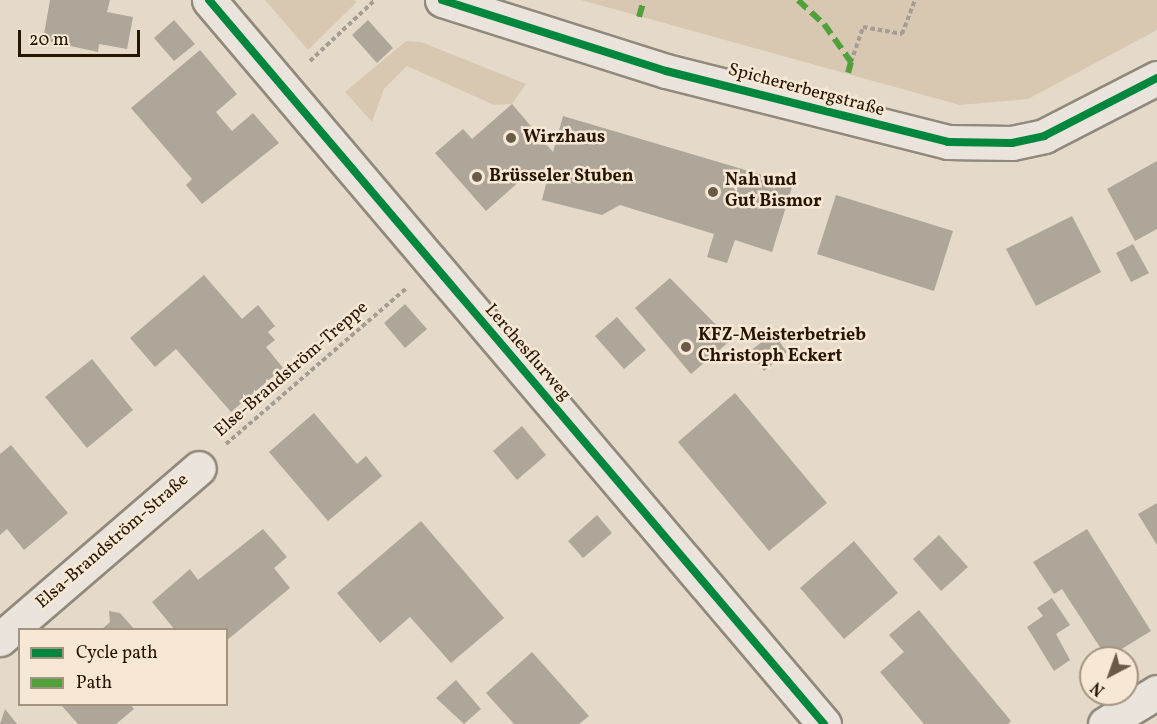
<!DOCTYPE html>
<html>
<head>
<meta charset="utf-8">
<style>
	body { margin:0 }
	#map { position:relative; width:1157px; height:724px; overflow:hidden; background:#e5dac9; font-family:Vollkorn,serif }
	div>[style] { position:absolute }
	.green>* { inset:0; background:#d8c8b1 }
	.building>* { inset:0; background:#aea699 }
	.path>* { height:4px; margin-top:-2px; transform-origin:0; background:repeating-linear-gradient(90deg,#a49d94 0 4.5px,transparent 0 7.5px) }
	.roads { filter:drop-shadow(2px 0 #91897c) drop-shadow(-2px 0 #91897c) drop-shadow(0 2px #91897c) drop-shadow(0 -2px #91897c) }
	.minor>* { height:33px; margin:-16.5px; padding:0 16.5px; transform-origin:16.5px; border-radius:16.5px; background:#eae4dc }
	.tertiary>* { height:33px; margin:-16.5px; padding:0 16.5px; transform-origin:16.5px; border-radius:16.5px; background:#eae4dc }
	.quiet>* { height:6px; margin-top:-3px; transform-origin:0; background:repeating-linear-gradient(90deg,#50a13c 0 12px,transparent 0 18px) }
	.cycleway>* { height:8px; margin:-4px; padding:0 4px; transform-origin:4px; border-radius:4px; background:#00873e }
	.dots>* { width:16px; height:16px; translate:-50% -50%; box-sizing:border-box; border:3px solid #f6e8d4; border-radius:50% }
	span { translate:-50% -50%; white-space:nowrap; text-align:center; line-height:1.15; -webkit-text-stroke:5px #f6e8d4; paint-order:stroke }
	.street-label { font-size:18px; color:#261601 }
	.poi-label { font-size:18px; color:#261601; font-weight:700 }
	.left { translate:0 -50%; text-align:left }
	.legend { position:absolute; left:18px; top:628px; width:210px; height:78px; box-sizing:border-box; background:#f6e8d4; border:2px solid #a39480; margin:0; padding:8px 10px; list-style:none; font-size:18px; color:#261601 }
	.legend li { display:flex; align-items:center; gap:12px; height:30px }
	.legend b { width:30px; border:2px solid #a39480 }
	.north { position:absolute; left:1079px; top:646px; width:60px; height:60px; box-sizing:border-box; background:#f6e8d4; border:2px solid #a39480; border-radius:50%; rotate:221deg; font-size:16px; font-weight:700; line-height:24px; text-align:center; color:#261601 }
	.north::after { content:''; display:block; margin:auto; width:21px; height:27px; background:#695b47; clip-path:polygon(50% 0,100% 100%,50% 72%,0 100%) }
	.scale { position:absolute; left:18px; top:30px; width:122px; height:27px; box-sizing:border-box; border:3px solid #261601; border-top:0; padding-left:8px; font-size:18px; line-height:21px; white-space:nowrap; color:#261601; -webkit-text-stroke:4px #f6e8d4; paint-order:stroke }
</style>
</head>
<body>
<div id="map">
	<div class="green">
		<div style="clip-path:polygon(265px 0,354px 0,357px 2px,308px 50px)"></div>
		<div style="clip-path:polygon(581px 0,1157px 0,1157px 30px,1028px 99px,960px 105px)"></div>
		<div style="clip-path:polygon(406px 41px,421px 42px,526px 84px,512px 104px,494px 105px,407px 66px,384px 89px,372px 122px,345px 92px)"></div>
	</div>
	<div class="building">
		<div style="clip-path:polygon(50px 0,110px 0,107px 12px,133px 17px,127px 49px,99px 44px,98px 52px,43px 40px)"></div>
		<div style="clip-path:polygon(174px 20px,195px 44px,174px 61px,154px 38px)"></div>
		<div style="clip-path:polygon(368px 20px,393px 48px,377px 63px,352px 35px)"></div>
		<div style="clip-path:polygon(200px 50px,237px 94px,216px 112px,220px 117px,232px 131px,253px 113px,279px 143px,202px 204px,186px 185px,192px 179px,131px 108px)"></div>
		<div style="clip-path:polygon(512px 104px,553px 152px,563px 116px,793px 184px,772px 252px,735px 240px,727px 263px,707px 257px,714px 234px,620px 205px,602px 215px,542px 200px,546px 184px,530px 172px,486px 211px,435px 153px,463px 129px,472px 139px)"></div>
		<div style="clip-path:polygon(1157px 161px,1157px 229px,1135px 241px,1107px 189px)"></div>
		<div style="clip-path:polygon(836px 195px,953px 231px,934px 291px,817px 254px)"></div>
		<div style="clip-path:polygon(1072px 216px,1101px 272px,1036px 306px,1006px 249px)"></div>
		<div style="clip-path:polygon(1133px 244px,1149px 273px,1131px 282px,1116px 253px)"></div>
		<div style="clip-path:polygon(204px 275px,242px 319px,258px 305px,275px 326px,268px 332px,275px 340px,266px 347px,283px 368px,231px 412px,176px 349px,155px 367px,130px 338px)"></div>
		<div style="clip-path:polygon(670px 278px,731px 340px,691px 374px,635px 308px)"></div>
		<div style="clip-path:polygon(405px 304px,427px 329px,405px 348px,384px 323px)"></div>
		<div style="clip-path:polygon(617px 317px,646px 350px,624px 369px,595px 336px)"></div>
		<div style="clip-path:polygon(773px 333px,787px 352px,764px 371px,749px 352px)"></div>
		<div style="clip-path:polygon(92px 359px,133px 410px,87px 448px,45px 397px)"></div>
		<div style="clip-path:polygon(735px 393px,827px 503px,769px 551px,678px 442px)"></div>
		<div style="clip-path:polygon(314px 413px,357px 464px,366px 456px,382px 476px,328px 521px,269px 452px)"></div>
		<div style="clip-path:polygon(522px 426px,546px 455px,517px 480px,493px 451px)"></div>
		<div style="clip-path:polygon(11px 445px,68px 513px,24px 550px,7px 529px,0 535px,0 454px)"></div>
		<div style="clip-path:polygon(1157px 503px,1157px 545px,1138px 514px)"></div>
		<div style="clip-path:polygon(597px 515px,612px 533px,583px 558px,568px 541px)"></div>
		<div style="clip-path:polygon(421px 521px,504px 618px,451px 663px,410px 617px,380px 643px,337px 593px)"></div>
		<div style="clip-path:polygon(263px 529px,287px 557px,274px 568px,290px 588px,226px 641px,226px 630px,175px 630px,152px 602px,190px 569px,198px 580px)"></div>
		<div style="clip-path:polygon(1087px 529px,1151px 631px,1107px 658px,1062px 589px,1054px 594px,1033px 562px)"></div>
		<div style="clip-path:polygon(939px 535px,968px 567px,941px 591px,913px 559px)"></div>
		<div style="clip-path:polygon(854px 541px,898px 593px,844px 639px,800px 588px)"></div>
		<div style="clip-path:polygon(1052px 598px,1070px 625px,1056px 634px,1070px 660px,1054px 671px,1027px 627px,1043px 616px,1037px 608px)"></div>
		<div style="clip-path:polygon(919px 610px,1011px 721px,1008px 724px,924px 724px,880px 672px,904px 652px,889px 635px)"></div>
		<div style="clip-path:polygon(109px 611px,120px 613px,135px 630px,101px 630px,110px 622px)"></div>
		<div style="clip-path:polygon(532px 652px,589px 716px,579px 724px,514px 724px,486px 693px)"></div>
		<div style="clip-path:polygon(456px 680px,481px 709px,464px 724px,436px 698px)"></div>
		<div style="clip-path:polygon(61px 705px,131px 705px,134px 709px,116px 724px,78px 724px)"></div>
		<div style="clip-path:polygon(5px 709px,17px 724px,0 724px)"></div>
	</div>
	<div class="path">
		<div style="left:310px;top:61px;width:89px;rotate:-43.2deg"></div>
		<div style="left:851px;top:62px;width:37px;rotate:-71deg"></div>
		<div style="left:863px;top:27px;width:40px;rotate:10deg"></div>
		<div style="left:902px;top:34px;width:36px;rotate:-69deg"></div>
		<div style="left:226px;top:444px;width:239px;rotate:-40.8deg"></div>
	</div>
	<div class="roads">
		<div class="minor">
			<div style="left:0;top:639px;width:262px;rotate:-40.7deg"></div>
			<div style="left:1105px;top:724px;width:61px;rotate:-31.6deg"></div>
		</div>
		<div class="tertiary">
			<div style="left:209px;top:0;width:950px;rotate:49.65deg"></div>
			<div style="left:442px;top:0;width:235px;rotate:17.6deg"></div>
			<div style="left:666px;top:71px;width:291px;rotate:14.1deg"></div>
			<div style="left:948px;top:142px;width:64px;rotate:0.9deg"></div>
			<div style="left:1012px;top:143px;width:33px;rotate:-12deg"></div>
			<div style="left:1044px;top:136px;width:127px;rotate:-27.2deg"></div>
		</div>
	</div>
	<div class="quiet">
		<div style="left:798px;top:0;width:35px;rotate:43deg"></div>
		<div style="left:824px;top:24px;width:47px;rotate:54.6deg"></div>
		<div style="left:851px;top:62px;width:11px;rotate:105deg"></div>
		<div style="left:639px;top:17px;width:18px;rotate:-74deg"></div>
	</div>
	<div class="cycleway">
		<div style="left:209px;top:0;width:950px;rotate:49.65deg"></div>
		<div style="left:442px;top:0;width:235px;rotate:17.6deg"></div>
		<div style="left:666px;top:71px;width:291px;rotate:14.1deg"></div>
		<div style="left:948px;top:142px;width:64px;rotate:0.9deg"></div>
		<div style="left:1012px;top:143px;width:33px;rotate:-12deg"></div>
		<div style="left:1044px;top:136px;width:127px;rotate:-27.2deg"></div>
	</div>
	<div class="dots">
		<div style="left:511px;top:138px;background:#695b47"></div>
		<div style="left:477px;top:177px;background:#695b47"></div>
		<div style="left:713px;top:192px;background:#695b47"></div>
		<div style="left:686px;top:347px;background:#695b47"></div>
	</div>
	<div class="street-label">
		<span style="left:806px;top:91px;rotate:15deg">Spichererbergstraße</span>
		<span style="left:527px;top:353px;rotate:49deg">Lerchesflurweg</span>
		<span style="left:292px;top:370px;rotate:-41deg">Else-Brandström-Treppe</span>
		<span style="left:113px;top:542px;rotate:-41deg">Elsa-Brandström-Straße</span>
	</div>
	<div class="poi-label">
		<span class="left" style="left:523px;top:138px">Wirzhaus</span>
		<span class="left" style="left:489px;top:177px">Brüsseler Stuben</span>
		<span class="left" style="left:725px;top:192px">Nah und<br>Gut Bismor</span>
		<span class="left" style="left:698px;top:347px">KFZ-Meisterbetrieb<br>Christoph Eckert</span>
	</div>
	<ul class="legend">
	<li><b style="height:8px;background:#00873e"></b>Cycle path</li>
	<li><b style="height:8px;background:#50a13c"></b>Path</li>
	</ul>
	<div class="north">N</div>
	<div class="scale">20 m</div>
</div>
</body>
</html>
